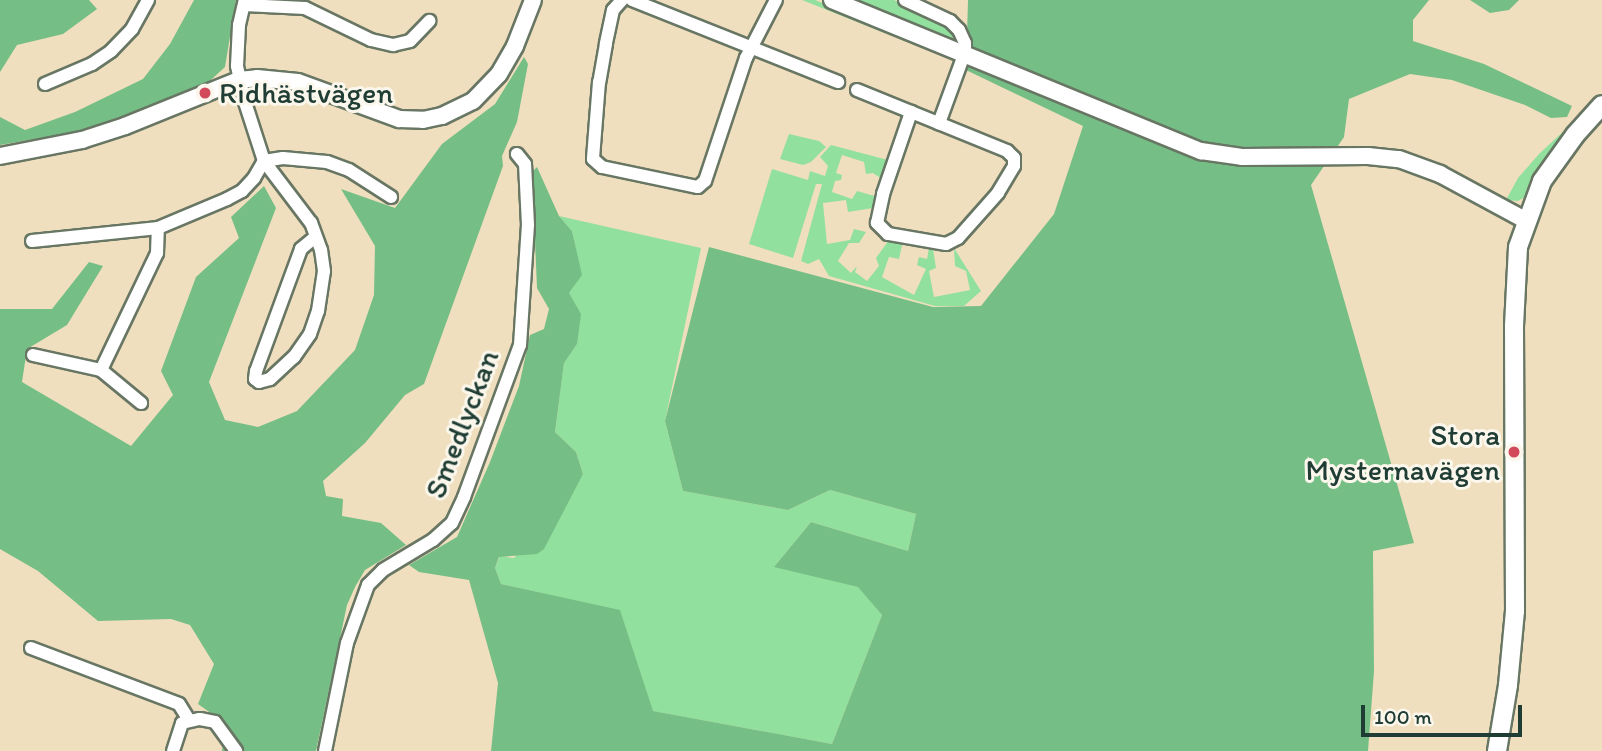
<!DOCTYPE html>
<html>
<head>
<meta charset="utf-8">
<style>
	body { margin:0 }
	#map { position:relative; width:1602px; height:751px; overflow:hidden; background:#f0dfbe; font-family:Itim,sans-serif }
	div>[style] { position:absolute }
	.green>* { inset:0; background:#92e09e }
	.forest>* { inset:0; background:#75be85 }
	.roads { filter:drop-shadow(2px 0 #687664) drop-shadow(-2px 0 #687664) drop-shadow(0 2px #687664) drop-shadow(0 -2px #687664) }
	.minor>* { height:12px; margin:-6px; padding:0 6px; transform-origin:6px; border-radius:6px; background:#fff }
	.tertiary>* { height:16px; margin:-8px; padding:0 8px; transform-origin:8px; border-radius:8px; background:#fff }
	.secondary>* { height:18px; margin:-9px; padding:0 9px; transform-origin:9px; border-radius:9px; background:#fff }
	.dots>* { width:19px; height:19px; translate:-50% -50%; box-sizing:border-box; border:4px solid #fbf7ec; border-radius:50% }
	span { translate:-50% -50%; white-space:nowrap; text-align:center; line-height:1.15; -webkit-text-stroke:6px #fbf7ec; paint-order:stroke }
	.poi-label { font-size:30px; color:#1f3d34 }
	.left { translate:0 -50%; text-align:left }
	.right { translate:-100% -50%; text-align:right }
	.street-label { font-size:30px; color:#1f3d34 }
	.scale { position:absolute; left:1361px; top:705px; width:161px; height:32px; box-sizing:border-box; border:4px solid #1f3d34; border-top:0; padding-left:9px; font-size:21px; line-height:24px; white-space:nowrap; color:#1f3d34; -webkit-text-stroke:5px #fbf7ec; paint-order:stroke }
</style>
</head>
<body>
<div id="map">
	<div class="green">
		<div style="clip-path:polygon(538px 0,541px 0,527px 38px,502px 84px,480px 107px,447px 125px,421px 129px,394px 127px,307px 95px,277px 88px,266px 88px,248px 95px,248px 90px,253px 85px,283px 85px,446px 122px,468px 112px)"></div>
		<div style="clip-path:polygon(802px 0,815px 0,943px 52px,937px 54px)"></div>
		<div style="clip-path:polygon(844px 0,894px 0,953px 28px,957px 37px,951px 41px)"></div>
		<div style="clip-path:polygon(189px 103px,191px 109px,107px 142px,0 166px,0 161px)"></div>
		<div style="clip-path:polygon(1575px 125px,1527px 196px,1518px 201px,1506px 200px,1518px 178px,1539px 154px,1567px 128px)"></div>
		<div style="clip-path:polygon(789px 134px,819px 141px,826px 147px,811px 162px,803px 165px,780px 159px)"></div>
		<div style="clip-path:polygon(831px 145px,888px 160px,882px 179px,873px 173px,866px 174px,864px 162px,842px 155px,836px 173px,842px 175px,841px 180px,835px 181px,832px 192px,852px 199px,857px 191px,878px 197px,873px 208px,848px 212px,846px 200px,823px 203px,827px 244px,850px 240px,854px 229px,866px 232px,859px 243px,849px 243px,838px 261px,851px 273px,857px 266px,855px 272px,867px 281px,879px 266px,876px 258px,889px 240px,903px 241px,899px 259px,889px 257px,882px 277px,914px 295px,926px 269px,917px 265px,919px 257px,927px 259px,929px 248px,933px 249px,936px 268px,929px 271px,934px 297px,970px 290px,966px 271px,955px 266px,954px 248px,981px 291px,964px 306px,935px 306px,829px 276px,819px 259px,808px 264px,801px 261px,822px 184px,816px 184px,793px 258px,749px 244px,772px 169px,808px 180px,810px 171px,825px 176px,828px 166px,820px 157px)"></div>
		<div style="clip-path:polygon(559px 216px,701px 248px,665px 421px,683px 491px,788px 510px,830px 490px,916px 514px,908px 551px,811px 522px,775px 566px,859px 587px,882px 615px,832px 744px,652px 711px,620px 611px,501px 584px,495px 568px,500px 556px,514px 558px,572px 492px,583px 474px,576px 452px,555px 432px,564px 362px,577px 344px,569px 293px,581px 275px,572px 231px)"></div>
	</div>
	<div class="forest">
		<div style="clip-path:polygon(0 0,89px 0,97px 9px,63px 34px,17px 45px,0 72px)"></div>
		<div style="clip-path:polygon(194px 0,236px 0,225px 67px,201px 89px,99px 128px,0 145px,0 117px,25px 130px,75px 112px,143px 79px,170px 44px)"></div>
		<div style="clip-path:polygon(968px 0,1429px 0,1413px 20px,1413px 41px,1484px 64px,1572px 106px,1567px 117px,1551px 118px,1525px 105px,1452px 80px,1410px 74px,1349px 99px,1344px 137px,1311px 185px,1414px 543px,1373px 551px,1374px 671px,1368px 751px,491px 751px,498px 683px,469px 580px,419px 572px,409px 565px,457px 537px,490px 462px,519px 386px,530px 335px,544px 329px,549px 309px,537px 288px,532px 172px,537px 167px,559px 216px,572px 231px,582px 275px,569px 293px,581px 314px,577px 344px,564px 363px,555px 432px,576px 452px,583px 474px,544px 549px,537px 554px,499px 557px,495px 568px,501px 584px,620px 610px,653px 711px,832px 744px,882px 615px,858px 587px,774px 567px,811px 522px,908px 551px,916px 514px,830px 490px,788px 510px,683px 491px,665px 421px,709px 247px,933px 307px,981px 306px,1054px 214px,1083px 126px,966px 70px)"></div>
		<div style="clip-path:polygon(1470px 0,1519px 0,1509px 10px,1490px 13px)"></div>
		<div style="clip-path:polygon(524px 57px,528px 64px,517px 122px,502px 156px,503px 166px,424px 384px,405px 395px,365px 443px,323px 481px,326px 496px,343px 499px,342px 516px,381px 523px,406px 545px,365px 570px,355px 587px,347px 605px,316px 751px,222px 751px,226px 724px,198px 704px,214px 664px,190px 625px,171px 619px,98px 621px,38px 571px,0 549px,0 309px,52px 309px,89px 262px,103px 266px,67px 325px,27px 349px,22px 382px,131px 446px,173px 395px,161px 371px,196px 277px,239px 238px,231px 217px,264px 186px,276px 208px,209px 382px,225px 420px,258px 427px,297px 411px,355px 350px,374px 295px,375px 246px,341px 189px,395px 208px,442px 144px,495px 104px)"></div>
	</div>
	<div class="roads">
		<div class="minor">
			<div style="left:622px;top:0;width:13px;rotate:132deg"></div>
			<div style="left:613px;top:10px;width:35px;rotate:102deg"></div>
			<div style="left:606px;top:44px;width:39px;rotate:100deg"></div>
			<div style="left:599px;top:82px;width:77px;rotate:94.5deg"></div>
			<div style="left:593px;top:159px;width:12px;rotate:42deg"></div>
			<div style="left:602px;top:167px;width:98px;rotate:11.8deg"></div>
			<div style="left:698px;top:187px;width:9px;rotate:-41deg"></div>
			<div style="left:705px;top:181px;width:130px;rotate:-71.6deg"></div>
			<div style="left:746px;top:58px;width:65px;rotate:-62.7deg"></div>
			<div style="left:632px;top:0;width:222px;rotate:21.7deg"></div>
			<div style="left:905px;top:0;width:50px;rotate:25deg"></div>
			<div style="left:950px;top:21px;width:13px;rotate:45deg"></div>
			<div style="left:959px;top:30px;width:14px;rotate:65deg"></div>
			<div style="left:965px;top:43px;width:9px;rotate:90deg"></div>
			<div style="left:965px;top:52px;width:76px;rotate:110.1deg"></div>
			<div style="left:244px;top:5px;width:61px;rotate:2.8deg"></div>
			<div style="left:305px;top:8px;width:73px;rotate:25.9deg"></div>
			<div style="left:371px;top:40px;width:23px;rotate:13deg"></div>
			<div style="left:393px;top:45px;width:17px;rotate:-13deg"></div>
			<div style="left:410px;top:41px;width:28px;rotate:-46deg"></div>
			<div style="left:45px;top:84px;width:51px;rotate:-23.1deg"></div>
			<div style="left:92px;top:64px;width:23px;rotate:-34deg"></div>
			<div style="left:111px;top:51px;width:30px;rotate:-46deg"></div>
			<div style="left:132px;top:29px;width:33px;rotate:-61deg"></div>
			<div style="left:857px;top:90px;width:162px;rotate:22.1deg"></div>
			<div style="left:1007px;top:151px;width:10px;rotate:45deg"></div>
			<div style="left:1014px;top:158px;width:8px;rotate:90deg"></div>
			<div style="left:1014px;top:166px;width:31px;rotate:121deg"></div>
			<div style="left:998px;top:193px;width:60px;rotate:131.6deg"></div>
			<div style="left:958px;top:238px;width:13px;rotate:153deg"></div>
			<div style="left:946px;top:244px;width:59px;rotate:-170.2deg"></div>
			<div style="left:888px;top:234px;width:16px;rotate:-135deg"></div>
			<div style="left:877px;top:223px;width:30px;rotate:-78deg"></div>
			<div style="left:883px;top:194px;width:87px;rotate:-71.1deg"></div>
			<div style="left:314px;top:238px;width:17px;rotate:140deg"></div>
			<div style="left:301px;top:249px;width:130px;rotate:110.2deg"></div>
			<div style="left:256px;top:371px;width:8px;rotate:97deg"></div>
			<div style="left:255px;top:379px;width:5px;rotate:37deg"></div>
			<div style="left:259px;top:382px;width:11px;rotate:-15deg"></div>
			<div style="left:270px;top:379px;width:33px;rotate:-43deg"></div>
			<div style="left:294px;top:357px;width:28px;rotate:-55deg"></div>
			<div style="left:310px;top:334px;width:24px;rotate:-71deg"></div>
			<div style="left:318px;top:311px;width:40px;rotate:-81.5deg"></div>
			<div style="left:324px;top:271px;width:21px;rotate:-98deg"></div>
			<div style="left:321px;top:250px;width:29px;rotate:-110deg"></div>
			<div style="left:311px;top:223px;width:78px;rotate:-127.2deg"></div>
			<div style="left:264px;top:161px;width:19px;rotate:-9deg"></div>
			<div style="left:283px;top:158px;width:44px;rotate:5.2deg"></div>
			<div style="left:327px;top:162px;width:23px;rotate:20deg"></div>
			<div style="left:349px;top:170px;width:50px;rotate:32.7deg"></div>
			<div style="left:32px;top:241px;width:127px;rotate:-5.9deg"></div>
			<div style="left:158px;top:228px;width:75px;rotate:-22.8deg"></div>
			<div style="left:227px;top:199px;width:17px;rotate:-28deg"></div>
			<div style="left:242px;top:191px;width:18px;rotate:-47deg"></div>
			<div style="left:254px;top:178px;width:20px;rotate:-60deg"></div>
			<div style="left:264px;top:161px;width:65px;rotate:-107.9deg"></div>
			<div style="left:244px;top:99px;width:34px;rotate:-102deg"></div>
			<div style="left:237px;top:66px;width:41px;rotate:-87.2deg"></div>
			<div style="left:239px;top:25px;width:26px;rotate:-77deg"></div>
			<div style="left:33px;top:355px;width:70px;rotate:12.4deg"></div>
			<div style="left:101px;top:370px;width:52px;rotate:39.5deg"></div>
			<div style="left:101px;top:370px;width:130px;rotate:-64.4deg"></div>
			<div style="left:157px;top:253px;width:25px;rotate:-88deg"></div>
			<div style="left:31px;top:648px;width:158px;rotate:20.7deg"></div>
			<div style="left:179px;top:704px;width:19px;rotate:58deg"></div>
			<div style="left:173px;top:751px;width:29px;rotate:-72deg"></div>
			<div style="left:182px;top:723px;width:18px;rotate:-13deg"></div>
			<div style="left:200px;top:719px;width:15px;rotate:11deg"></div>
			<div style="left:215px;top:722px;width:36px;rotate:54deg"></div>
			<div style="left:325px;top:751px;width:110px;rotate:-78.5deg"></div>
			<div style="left:347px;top:643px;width:62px;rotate:-70.1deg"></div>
			<div style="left:368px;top:585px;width:21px;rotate:-45deg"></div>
			<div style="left:383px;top:570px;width:58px;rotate:-31deg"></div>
			<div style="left:433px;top:540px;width:25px;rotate:-42deg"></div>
			<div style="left:452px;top:523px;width:29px;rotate:-65deg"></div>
			<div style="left:464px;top:497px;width:162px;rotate:-69.8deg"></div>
			<div style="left:520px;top:345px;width:120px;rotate:-86.2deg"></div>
			<div style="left:528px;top:225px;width:61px;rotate:-92.8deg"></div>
			<div style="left:525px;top:164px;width:13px;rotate:-129deg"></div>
		</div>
		<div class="tertiary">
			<div style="left:832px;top:0;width:399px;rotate:22.3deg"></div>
			<div style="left:1201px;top:151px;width:41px;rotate:8.3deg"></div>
			<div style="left:1242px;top:157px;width:126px;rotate:-0.5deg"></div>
			<div style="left:1368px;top:156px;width:31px;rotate:6deg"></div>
			<div style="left:1399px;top:159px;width:44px;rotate:20.1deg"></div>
			<div style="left:1440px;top:174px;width:97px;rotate:28.4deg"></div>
			<div style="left:0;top:156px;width:84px;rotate:-11deg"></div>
			<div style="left:82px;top:140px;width:45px;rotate:-18deg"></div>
			<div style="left:125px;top:126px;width:123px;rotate:-22deg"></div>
			<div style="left:239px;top:80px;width:18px;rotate:-6deg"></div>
			<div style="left:257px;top:78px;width:41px;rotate:5.6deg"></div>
			<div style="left:298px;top:82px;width:108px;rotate:20.1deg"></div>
			<div style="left:399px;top:119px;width:24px;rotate:2deg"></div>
			<div style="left:423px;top:120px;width:19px;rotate:-12deg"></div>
			<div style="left:442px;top:116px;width:34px;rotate:-26deg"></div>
			<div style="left:473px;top:101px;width:37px;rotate:-46deg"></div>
			<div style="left:499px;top:74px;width:32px;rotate:-60deg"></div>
			<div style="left:515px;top:46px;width:49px;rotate:-68.6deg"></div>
		</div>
		<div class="secondary">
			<div style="left:1497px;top:751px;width:67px;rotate:-80.5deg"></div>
			<div style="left:1508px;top:685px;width:74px;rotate:-84.6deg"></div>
			<div style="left:1515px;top:611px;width:285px;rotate:-90.2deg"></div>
			<div style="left:1514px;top:326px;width:79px;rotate:-87.1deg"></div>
			<div style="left:1518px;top:247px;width:70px;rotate:-70deg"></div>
			<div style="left:1542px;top:181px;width:57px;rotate:-54.3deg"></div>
			<div style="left:1575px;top:135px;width:40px;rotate:-48deg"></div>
		</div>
	</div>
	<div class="dots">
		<div style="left:205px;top:93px;background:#d1495b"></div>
		<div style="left:1514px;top:452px;background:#d1495b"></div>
	</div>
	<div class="poi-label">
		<span class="left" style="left:219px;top:93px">Ridhästvägen</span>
		<span class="right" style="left:1500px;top:452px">Stora<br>Mysternavägen</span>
	</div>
	<div class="street-label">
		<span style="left:462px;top:424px;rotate:-69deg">Smedlyckan</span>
	</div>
	<div class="scale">100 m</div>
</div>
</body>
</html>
